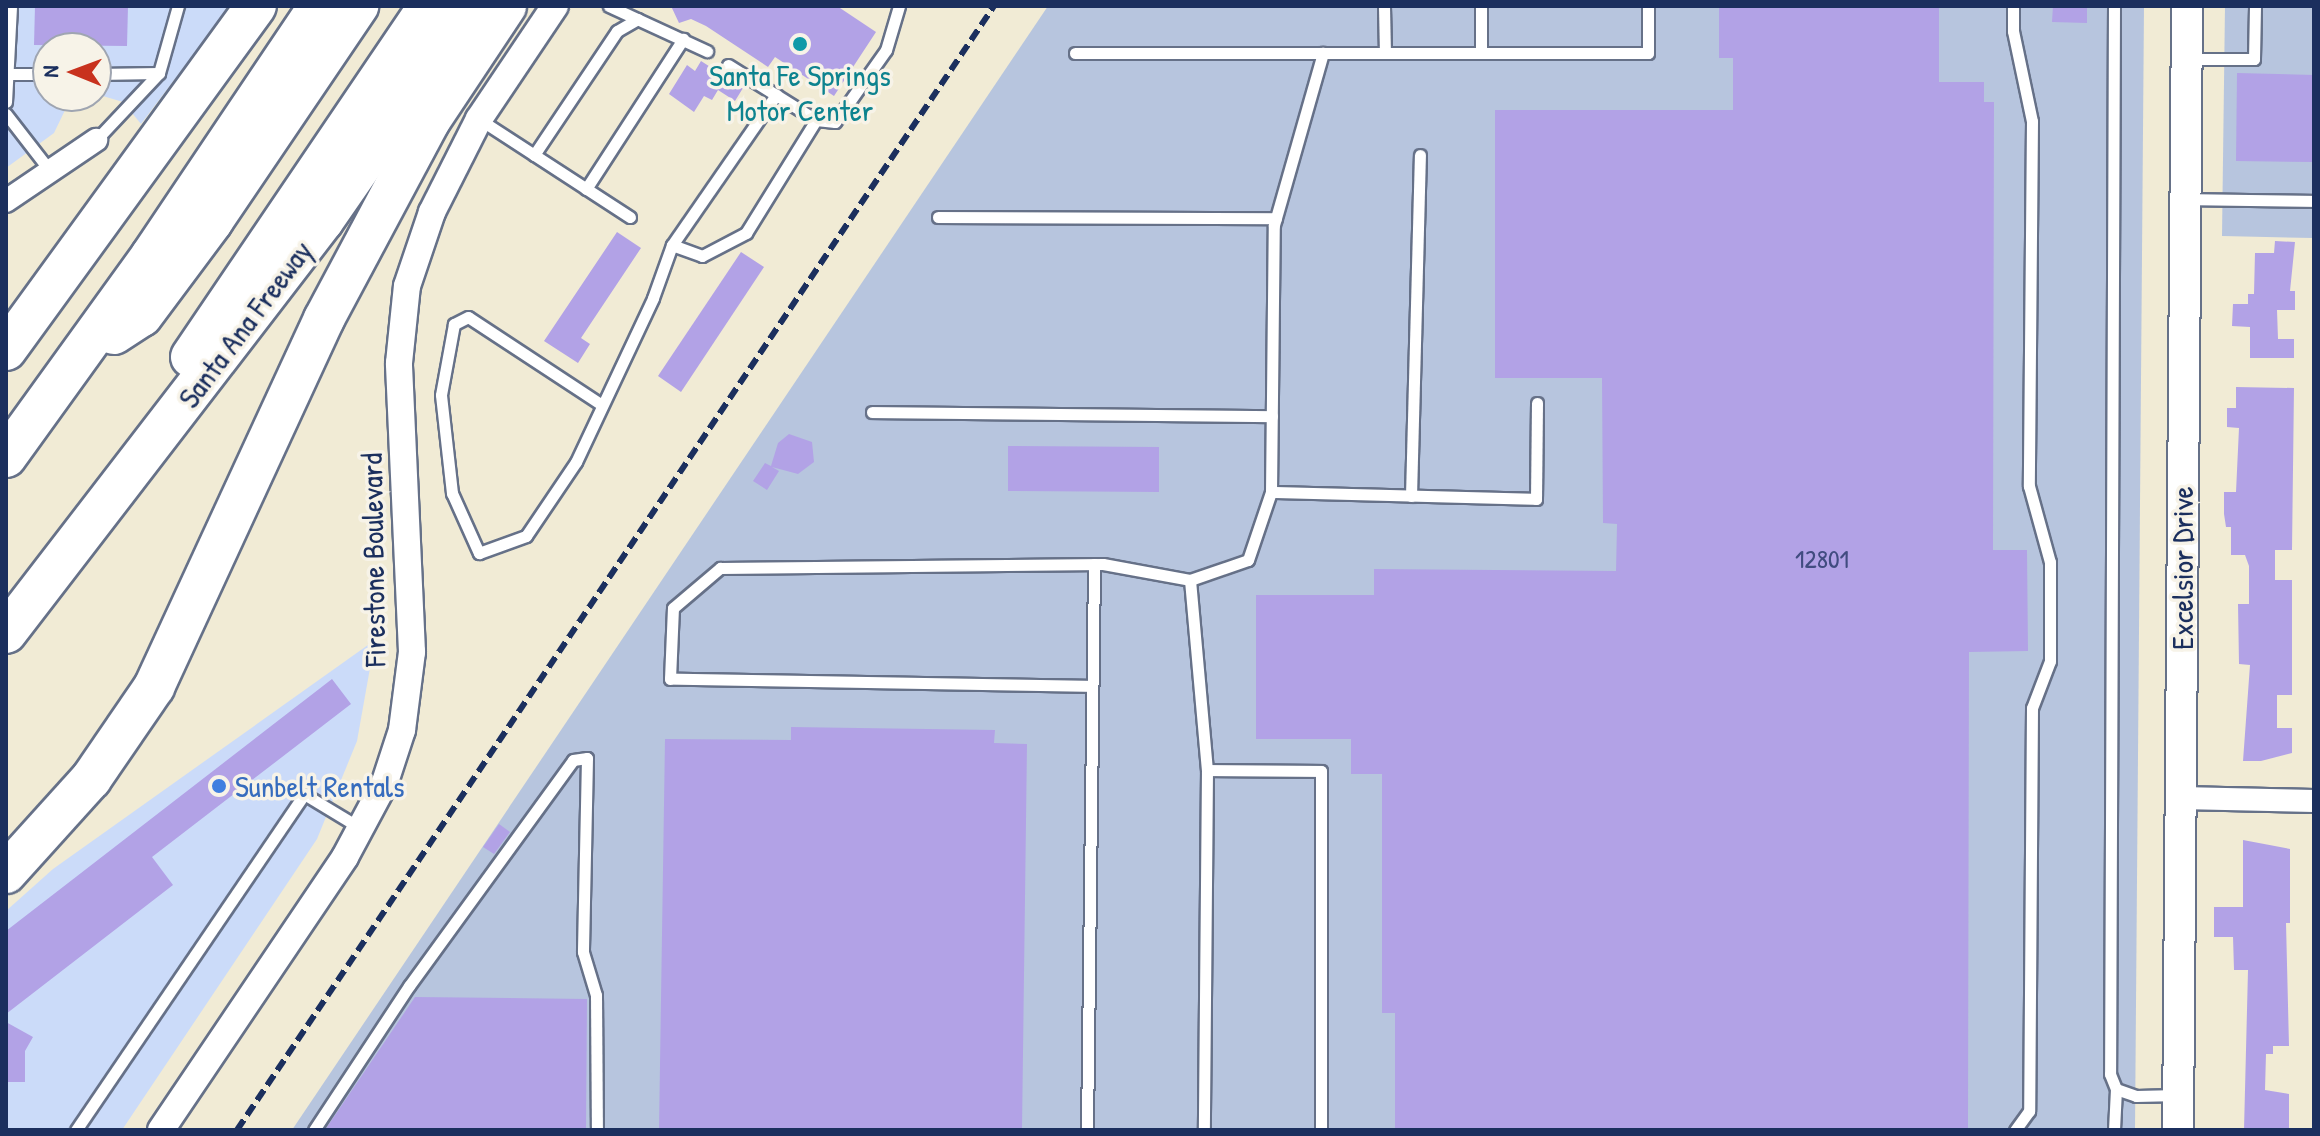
<!DOCTYPE html>
<html>
<head>
<meta charset="utf-8">
<style>
	body { margin:0 }
	#map { position:relative; width:2320px; height:1136px; overflow:hidden; background:#f1ebd5; font-family:"Patrick Hand",sans-serif }
	div>[style] { position:absolute }
	.built>* { inset:0; background:#cbdbf9 }
	.industrial>* { inset:0; background:#b7c5de }
	.building>* { inset:0; background:#b2a2e6 }
	.roads { filter:drop-shadow(2px 0 #667188) drop-shadow(-2px 0 #667188) drop-shadow(0 2px #667188) drop-shadow(0 -2px #667188) }
	.service>* { height:11px; margin:-5.5px; padding:0 5.5px; transform-origin:5.5px; border-radius:5.5px; background:#fff }
	.minor>* { height:22px; margin:-11px; padding:0 11px; transform-origin:11px; border-radius:11px; background:#fff }
	.tertiary>* { height:26px; margin:-13px; padding:0 13px; transform-origin:13px; border-radius:13px; background:#fff }
	.secondary>* { height:30px; margin:-15px; padding:0 15px; transform-origin:15px; border-radius:15px; background:#fff }
	.motorway>* { height:40px; margin:-20px; padding:0 20px; transform-origin:20px; border-radius:20px; background:#fff }
	.rail>* { height:6px; margin-top:-3px; transform-origin:0; background:repeating-linear-gradient(90deg,#1b2f5e 0 12px,transparent 0 18px) }
	.dots>* { width:22px; height:22px; translate:-50% -50%; box-sizing:border-box; border:4px solid #f7f3e8; border-radius:50% }
	span { translate:-50% -50%; white-space:nowrap; text-align:center; line-height:1.15; -webkit-text-stroke:7px #f7f3e8; paint-order:stroke }
	.number-label { font-size:26px; color:#414c80 }
	.number-label span { -webkit-text-stroke-width:0 }
	.culture-label { font-size:30px; color:#0d838f }
	.street-label { font-size:30px; color:#1b2f5e }
	.shop-label { font-size:30px; color:#366cbe }
	.left { translate:0 -50%; text-align:left }
	.frame { position:absolute; inset:0; border:8px solid #1b2f5e; pointer-events:none }
	.north { position:absolute; left:32px; top:32px; width:80px; height:80px; box-sizing:border-box; background:#f7f3e8; border:2px solid #9fa5b1; border-radius:50%; rotate:271deg; font-size:22px; font-weight:700; line-height:32px; text-align:center; color:#1b2f5e }
	.north::after { content:''; display:block; margin:auto; width:28px; height:36px; background:#c8321e; clip-path:polygon(50% 0,100% 100%,50% 72%,0 100%) }
</style>
</head>
<body>
<div id="map">
	<div class="built">
		<div style="clip-path:polygon(6px 6px,230px 6px,141px 124px,123px 102px,96px 94px,96px 48px,48px 48px,48px 96px,85px 96px,67px 106px,54px 133px,6px 168px)"></div>
		<div style="clip-path:polygon(375px 640px,357px 741px,317px 839px,122px 1130px,6px 1130px,6px 911px,53px 869px)"></div>
	</div>
	<div class="industrial">
		<div style="clip-path:polygon(1048px 6px,2144px 6px,2135px 1130px,292px 1130px)"></div>
		<div style="clip-path:polygon(2225px 6px,2314px 6px,2314px 238px,2222px 236px)"></div>
	</div>
	<div class="building">
		<div style="clip-path:polygon(35px 6px,128px 6px,127px 46px,34px 45px)"></div>
		<div style="clip-path:polygon(671px 6px,837px 6px,876px 32px,834px 96px,775px 57px,768px 67px,706px 26px,691px 19px,679px 23px)"></div>
		<div style="clip-path:polygon(1719px 6px,1939px 6px,1939px 82px,1984px 82px,1984px 102px,1994px 102px,1993px 550px,2027px 550px,2028px 651px,1969px 652px,1968px 1130px,1395px 1130px,1395px 1013px,1382px 1013px,1382px 774px,1351px 774px,1351px 739px,1256px 739px,1256px 595px,1374px 595px,1374px 569px,1616px 571px,1617px 524px,1603px 523px,1602px 378px,1495px 378px,1495px 110px,1733px 110px,1733px 58px,1719px 58px)"></div>
		<div style="clip-path:polygon(2053px 6px,2087px 6px,2087px 23px,2052px 22px)"></div>
		<div style="clip-path:polygon(701px 61px,743px 88px,735px 101px,718px 90px,712px 100px,704px 96px,694px 112px,669px 94px,687px 65px,695px 71px)"></div>
		<div style="clip-path:polygon(2237px 73px,2314px 75px,2314px 162px,2236px 161px)"></div>
		<div style="clip-path:polygon(617px 232px,641px 248px,581px 338px,590px 344px,578px 363px,544px 341px)"></div>
		<div style="clip-path:polygon(2275px 241px,2295px 242px,2290px 291px,2295px 291px,2295px 310px,2277px 310px,2278px 339px,2294px 339px,2294px 358px,2250px 358px,2250px 327px,2232px 326px,2233px 304px,2248px 304px,2248px 294px,2254px 294px,2255px 253px,2274px 253px)"></div>
		<div style="clip-path:polygon(741px 252px,764px 267px,681px 392px,658px 376px)"></div>
		<div style="clip-path:polygon(2236px 387px,2294px 388px,2292px 550px,2275px 550px,2275px 580px,2292px 580px,2292px 695px,2277px 695px,2277px 728px,2292px 728px,2292px 753px,2261px 761px,2243px 761px,2250px 665px,2239px 664px,2238px 604px,2249px 604px,2249px 566px,2245px 555px,2231px 555px,2231px 527px,2226px 527px,2224px 514px,2224px 492px,2236px 492px,2239px 428px,2227px 427px,2227px 408px,2236px 408px)"></div>
		<div style="clip-path:polygon(789px 434px,812px 442px,814px 462px,798px 474px,772px 467px,779px 471px,767px 490px,753px 481px,765px 463px,771px 466px,778px 443px)"></div>
		<div style="clip-path:polygon(1008px 446px,1159px 447px,1159px 492px,1008px 491px)"></div>
		<div style="clip-path:polygon(332px 679px,351px 704px,152px 857px,173px 885px,6px 1014px,6px 931px)"></div>
		<div style="clip-path:polygon(791px 727px,995px 730px,994px 743px,1027px 744px,1022px 1130px,659px 1130px,665px 739px,791px 740px)"></div>
		<div style="clip-path:polygon(499px 824px,510px 832px,494px 854px,483px 847px)"></div>
		<div style="clip-path:polygon(2243px 840px,2290px 849px,2290px 923px,2286px 923px,2289px 1046px,2273px 1046px,2273px 1054px,2266px 1054px,2265px 1090px,2289px 1094px,2289px 1130px,2244px 1130px,2248px 970px,2234px 970px,2233px 937px,2214px 937px,2214px 907px,2243px 907px)"></div>
		<div style="clip-path:polygon(415px 997px,587px 999px,586px 1130px,325px 1130px)"></div>
		<div style="clip-path:polygon(6px 1022px,33px 1037px,25px 1051px,25px 1082px,6px 1082px)"></div>
	</div>
	<div class="roads">
		<div class="service">
			<div style="left:609px;top:6px;width:108px;rotate:24.7deg"></div>
			<div style="left:1384px;top:6px;width:47px;rotate:88.8deg"></div>
			<div style="left:1385px;top:53px;width:263px"></div>
			<div style="left:1648px;top:53px;width:47px;rotate:-90deg"></div>
			<div style="left:2013px;top:6px;width:25px;rotate:90deg"></div>
			<div style="left:2013px;top:31px;width:92px;rotate:78.1deg"></div>
			<div style="left:2032px;top:121px;width:365px;rotate:90.5deg"></div>
			<div style="left:2029px;top:486px;width:79px;rotate:74.6deg"></div>
			<div style="left:2050px;top:562px;width:99px;rotate:90deg"></div>
			<div style="left:2050px;top:661px;width:50px;rotate:111deg"></div>
			<div style="left:2032px;top:708px;width:403px;rotate:90.4deg"></div>
			<div style="left:2029px;top:1111px;width:24px;rotate:126deg"></div>
			<div style="left:2114px;top:6px;width:1068px;rotate:90.21deg"></div>
			<div style="left:2110px;top:1074px;width:16px;rotate:68deg"></div>
			<div style="left:2116px;top:1089px;width:41px;rotate:92.8deg"></div>
			<div style="left:1075px;top:53px;width:310px"></div>
			<div style="left:1481px;top:53px;width:47px;rotate:-90deg"></div>
			<div style="left:2187px;top:59px;width:67px"></div>
			<div style="left:2254px;top:59px;width:53px;rotate:-88.9deg"></div>
			<div style="left:728px;top:65px;width:104px;rotate:32deg"></div>
			<div style="left:816px;top:120px;width:19px;rotate:6deg"></div>
			<div style="left:835px;top:122px;width:88px;rotate:-54.7deg"></div>
			<div style="left:886px;top:50px;width:46px;rotate:-73.5deg"></div>
			<div style="left:6px;top:74px;width:42px"></div>
			<div style="left:96px;top:74px;width:63px;rotate:-0.9deg"></div>
			<div style="left:6px;top:102px;width:96px;rotate:-87deg"></div>
			<div style="left:6px;top:114px;width:72px;rotate:52.3deg"></div>
			<div style="left:479px;top:119px;width:180px;rotate:33deg"></div>
			<div style="left:96px;top:140px;width:92px;rotate:-46.8deg"></div>
			<div style="left:159px;top:73px;width:70px;rotate:-74.2deg"></div>
			<div style="left:534px;top:155px;width:149px;rotate:-56.2deg"></div>
			<div style="left:617px;top:31px;width:24px;rotate:-30deg"></div>
			<div style="left:586px;top:189px;width:179px;rotate:-57.1deg"></div>
			<div style="left:2185px;top:199px;width:129px;rotate:0.9deg"></div>
			<div style="left:938px;top:217px;width:338px;rotate:0.2deg"></div>
			<div style="left:672px;top:245px;width:32px;rotate:20deg"></div>
			<div style="left:702px;top:256px;width:50px;rotate:-27.6deg"></div>
			<div style="left:746px;top:233px;width:133px;rotate:-58.2deg"></div>
			<div style="left:602px;top:405px;width:160px;rotate:-146.7deg"></div>
			<div style="left:468px;top:317px;width:16px;rotate:153deg"></div>
			<div style="left:454px;top:324px;width:72px;rotate:100.4deg"></div>
			<div style="left:441px;top:395px;width:99px;rotate:83.6deg"></div>
			<div style="left:452px;top:493px;width:66px;rotate:65.8deg"></div>
			<div style="left:479px;top:553px;width:50px;rotate:-19.9deg"></div>
			<div style="left:526px;top:536px;width:89px;rotate:-56deg"></div>
			<div style="left:576px;top:462px;width:181px;rotate:-64.8deg"></div>
			<div style="left:653px;top:298px;width:56px;rotate:-70.3deg"></div>
			<div style="left:672px;top:245px;width:183px;rotate:-55.3deg"></div>
			<div style="left:872px;top:412px;width:400px;rotate:0.6deg"></div>
			<div style="left:1271px;top:492px;width:265px;rotate:1.5deg"></div>
			<div style="left:1536px;top:499px;width:96px;rotate:-89.4deg"></div>
			<div style="left:1411px;top:496px;width:341px;rotate:-88.5deg"></div>
			<div style="left:1190px;top:580px;width:191px;rotate:84.9deg"></div>
			<div style="left:1207px;top:770px;width:360px;rotate:90.5deg"></div>
			<div style="left:1092px;top:686px;width:422px;rotate:-179deg"></div>
			<div style="left:670px;top:679px;width:71px;rotate:-87.6deg"></div>
			<div style="left:673px;top:608px;width:62px;rotate:-40.4deg"></div>
			<div style="left:720px;top:568px;width:383px;rotate:-0.6deg"></div>
			<div style="left:1103px;top:564px;width:88px;rotate:10.4deg"></div>
			<div style="left:1190px;top:580px;width:61px;rotate:-19deg"></div>
			<div style="left:1248px;top:560px;width:72px;rotate:-71.3deg"></div>
			<div style="left:1271px;top:492px;width:267px;rotate:-89.4deg"></div>
			<div style="left:1274px;top:225px;width:179px;rotate:-74.1deg"></div>
			<div style="left:1207px;top:770px;width:114px;rotate:0.5deg"></div>
			<div style="left:1321px;top:771px;width:359px;rotate:90deg"></div>
			<div style="left:2116px;top:1089px;width:21px;rotate:19deg"></div>
			<div style="left:2136px;top:1096px;width:42px;rotate:-1.4deg"></div>
			<div style="left:76px;top:1130px;width:406px;rotate:-55.8deg"></div>
			<div style="left:304px;top:794px;width:68px;rotate:31.1deg"></div>
			<div style="left:314px;top:1130px;width:173px;rotate:-56.6deg"></div>
			<div style="left:409px;top:986px;width:279px;rotate:-54deg"></div>
			<div style="left:573px;top:760px;width:14px;rotate:-8deg"></div>
			<div style="left:587px;top:758px;width:194px;rotate:91.2deg"></div>
			<div style="left:583px;top:952px;width:45px;rotate:73.2deg"></div>
			<div style="left:596px;top:995px;width:135px;rotate:89.6deg"></div>
			<div style="left:1087px;top:1130px;width:566px;rotate:-89.29deg"></div>
		</div>
		<div class="minor">
			<div style="left:6px;top:201px;width:109px;rotate:-34.1deg"></div>
			<div style="left:2181px;top:798px;width:133px;rotate:1.3deg"></div>
		</div>
		<div class="tertiary">
			<div style="left:161px;top:1130px;width:329px;rotate:-56deg"></div>
			<div style="left:345px;top:857px;width:85px;rotate:-61.9deg"></div>
			<div style="left:385px;top:782px;width:55px;rotate:-71.9deg"></div>
			<div style="left:402px;top:730px;width:79px;rotate:-82.7deg"></div>
			<div style="left:412px;top:652px;width:289px;rotate:-92.6deg"></div>
			<div style="left:399px;top:363px;width:77px;rotate:-84.1deg"></div>
			<div style="left:407px;top:286px;width:78px;rotate:-71.3deg"></div>
			<div style="left:432px;top:212px;width:104px;rotate:-63.2deg"></div>
			<div style="left:479px;top:119px;width:136px;rotate:-56.1deg"></div>
		</div>
		<div class="secondary">
			<div style="left:2178px;top:1130px;width:1124px;rotate:-89.54deg"></div>
		</div>
		<div class="motorway">
			<div style="left:114px;top:334px;width:33px;rotate:-33deg"></div>
			<div style="left:142px;top:316px;width:117px;rotate:-53.3deg"></div>
			<div style="left:212px;top:222px;width:261px;rotate:-55.9deg"></div>
			<div style="left:6px;top:350px;width:425px;rotate:-54deg"></div>
			<div style="left:191px;top:357px;width:424px;rotate:-55.9deg"></div>
			<div style="left:6px;top:457px;width:248px;rotate:-54.2deg"></div>
			<div style="left:151px;top:256px;width:301px;rotate:-56.1deg"></div>
			<div style="left:6px;top:633px;width:520px;rotate:-52.42deg"></div>
			<div style="left:323px;top:221px;width:262px;rotate:-55.3deg"></div>
			<div style="left:6px;top:873px;width:127px;rotate:-47.9deg"></div>
			<div style="left:91px;top:779px;width:112px;rotate:-55.6deg"></div>
			<div style="left:154px;top:687px;width:405px;rotate:-65.2deg"></div>
			<div style="left:324px;top:319px;width:223px;rotate:-61.9deg"></div>
			<div style="left:429px;top:122px;width:139px;rotate:-56.4deg"></div>
		</div>
	</div>
	<div class="rail">
		<div style="left:237px;top:1130px;width:1355px;rotate:-56.04deg"></div>
	</div>
	<div class="dots">
		<div style="left:800px;top:44px;background:#0f9aa8"></div>
		<div style="left:219px;top:786px;background:#3f7fe0"></div>
	</div>
	<div class="number-label">
		<span style="left:1822px;top:559px">12801</span>
	</div>
	<div class="culture-label">
		<span style="left:800px;top:92px">Santa Fe Springs<br>Motor Center</span>
	</div>
	<div class="street-label">
		<span style="left:245px;top:324px;rotate:-53deg">Santa Ana Freeway</span>
		<span style="left:373px;top:560px;rotate:-91deg">Firestone Boulevard</span>
		<span style="left:2182px;top:568px;rotate:-90deg">Excelsior Drive</span>
	</div>
	<div class="shop-label">
		<span class="left" style="left:235px;top:786px">Sunbelt Rentals</span>
	</div>
	<div class="frame"></div>
	<div class="north">N</div>
</div>
</body>
</html>
